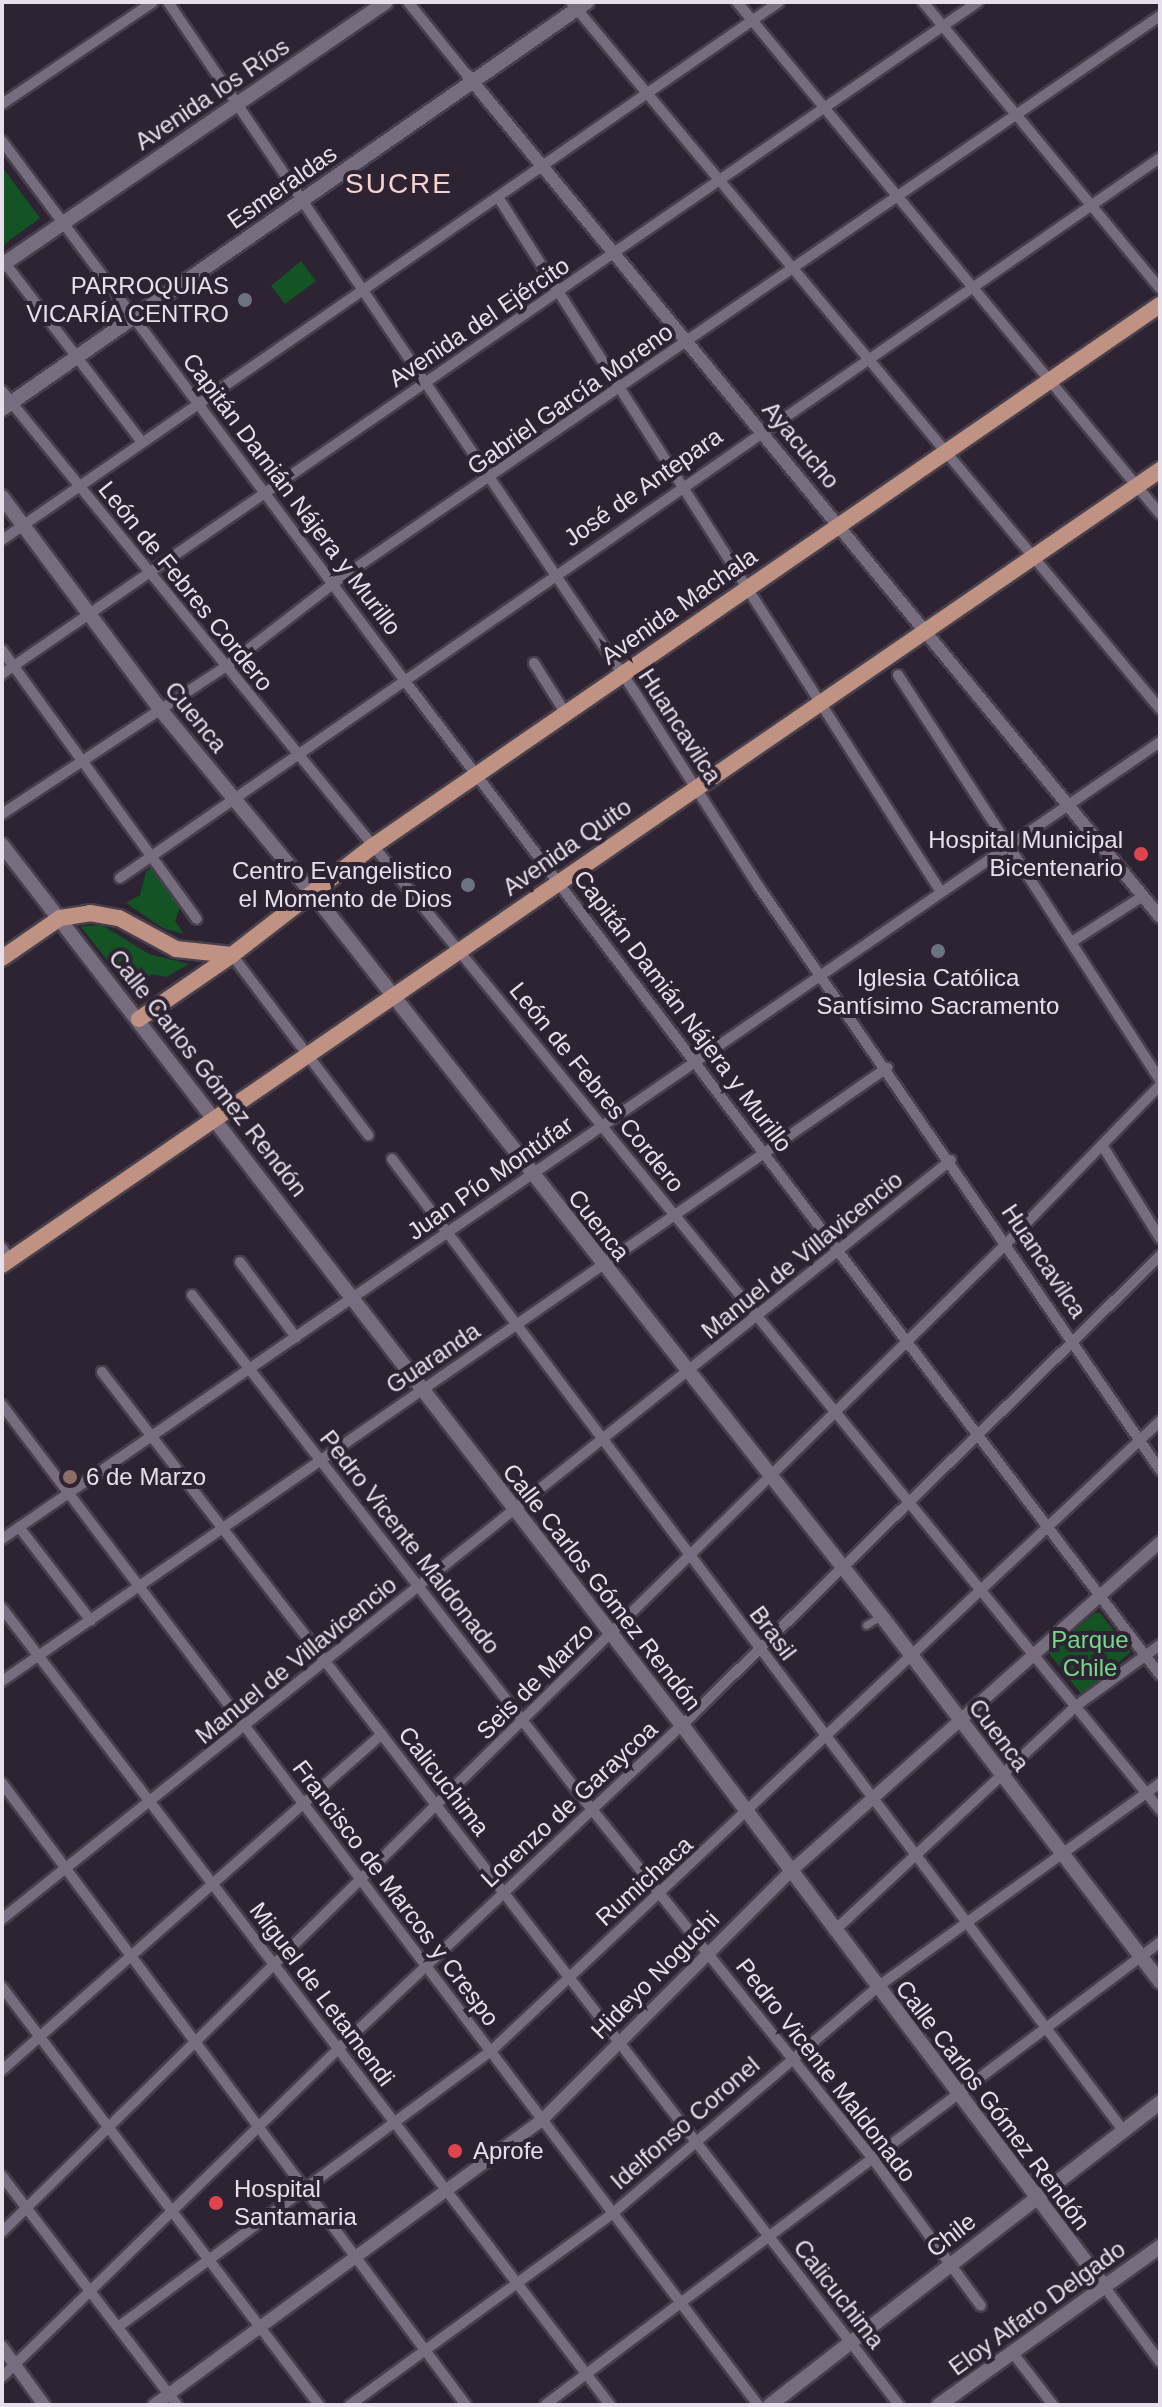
<!DOCTYPE html>
<html>
<head>
<meta charset="utf-8">
<style>
	body { margin:0 }
	#map { position:relative; width:1162px; height:2407px; overflow:hidden; background:#2d2332; font-family:Helvetica,sans-serif }
	div>[style] { position:absolute }
	.green>* { inset:0; background:#135324 }
	.roads { filter:drop-shadow(2px 0 #473f4b) drop-shadow(-2px 0 #473f4b) drop-shadow(0 2px #473f4b) drop-shadow(0 -2px #473f4b) }
	.pedestrian>* { height:7px; margin:-3.5px; padding:0 3.5px; transform-origin:3.5px; border-radius:3.5px; background:#786d7e }
	.minor>* { height:10px; margin:-5px; padding:0 5px; transform-origin:5px; border-radius:5px; background:#786d7e }
	.tertiary>* { height:12px; margin:-6px; padding:0 6px; transform-origin:6px; border-radius:6px; background:#786d7e }
	.secondary>* { height:14px; margin:-7px; padding:0 7px; transform-origin:7px; border-radius:7px; background:#786d7e }
	.primary>* { height:16px; margin:-8px; padding:0 8px; transform-origin:8px; border-radius:8px; background:#c09283 }
	.dots>* { width:22px; height:22px; translate:-50% -50%; box-sizing:border-box; border:4px solid #2d2332; border-radius:50% }
	span { translate:-50% -50%; white-space:nowrap; text-align:center; line-height:1.15; -webkit-text-stroke:8px #2d2332; paint-order:stroke }
	.street-label { font-size:24px; color:#e7e0ea }
	.poi-label { font-size:24px; color:#e7e0ea }
	.right { translate:-100% -50%; text-align:right }
	.left { translate:0 -50%; text-align:left }
	.park-label { font-size:24px; color:#76d888 }
	.quarter-label { font-size:28px; color:#f6d3cd; letter-spacing:2px }
	.frame { position:absolute; inset:0; border:4px solid #e7e0ea; pointer-events:none }
</style>
</head>
<body>
<div id="map">
	<div class="green">
		<div style="clip-path:polygon(2px 167px,40px 218px,2px 246px)"></div>
		<div style="clip-path:polygon(301px 261px,316px 281px,285px 304px,271px 286px)"></div>
		<div style="clip-path:polygon(154px 865px,181px 904px,175px 921px,184px 934px,163px 928px,126px 903px,140px 895px,146px 872px)"></div>
		<div style="clip-path:polygon(102px 925px,149px 954px,189px 964px,166px 977px,152px 974px,140px 982px,139px 1000px,80px 926px)"></div>
		<div style="clip-path:polygon(1095px 1613px,1100px 1613px,1131px 1652px,1081px 1694px,1048px 1652px)"></div>
	</div>
	<div class="roads">
		<div class="pedestrian">
			<div style="left:866px;top:1625px;width:17px;rotate:-31deg"></div>
		</div>
		<div class="minor">
			<div style="left:168px;top:2px;width:832px;rotate:55.93deg"></div>
			<div style="left:634px;top:691px;width:232px;rotate:57.5deg"></div>
			<div style="left:759px;top:887px;width:708px;rotate:55.48deg"></div>
			<div style="left:408px;top:2px;width:95px;rotate:51deg"></div>
			<div style="left:571px;top:2px;width:920px;rotate:50.2deg"></div>
			<div style="left:737px;top:2px;width:664px;rotate:50.44deg"></div>
			<div style="left:923px;top:2px;width:371px;rotate:50.4deg"></div>
			<div style="left:2px;top:104px;width:182px;rotate:-34deg"></div>
			<div style="left:2px;top:141px;width:674px;rotate:53.27deg"></div>
			<div style="left:405px;top:681px;width:1248px;rotate:52.78deg"></div>
			<div style="left:498px;top:197px;width:824px;rotate:57.49deg"></div>
			<div style="left:5px;top:263px;width:224px;rotate:52.6deg"></div>
			<div style="left:2px;top:391px;width:1832px;rotate:50.78deg"></div>
			<div style="left:2px;top:540px;width:945px;rotate:-34.7deg"></div>
			<div style="left:2px;top:650px;width:332px;rotate:54.1deg"></div>
			<div style="left:534px;top:663px;width:60px;rotate:57.9deg"></div>
			<div style="left:2px;top:674px;width:1185px;rotate:-34.55deg"></div>
			<div style="left:898px;top:675px;width:482px;rotate:57.1deg"></div>
			<div style="left:2px;top:814px;width:271px;rotate:-33.4deg"></div>
			<div style="left:228px;top:665px;width:139px;rotate:-37.7deg"></div>
			<div style="left:338px;top:580px;width:997px;rotate:-34.46deg"></div>
			<div style="left:120px;top:878px;width:1265px;rotate:-34.7deg"></div>
			<div style="left:1073px;top:941px;width:83px;rotate:-32.7deg"></div>
			<div style="left:232px;top:955px;width:226px;rotate:52.9deg"></div>
			<div style="left:1102px;top:1145px;width:110px;rotate:58.1deg"></div>
			<div style="left:392px;top:1159px;width:1215px;rotate:53.03deg"></div>
			<div style="left:2px;top:1248px;width:14px;rotate:54deg"></div>
			<div style="left:240px;top:1262px;width:94px;rotate:53.3deg"></div>
			<div style="left:192px;top:1295px;width:636px;rotate:52.16deg"></div>
			<div style="left:582px;top:1797px;width:464px;rotate:51.2deg"></div>
			<div style="left:873px;top:2159px;width:182px;rotate:53.7deg"></div>
			<div style="left:102px;top:1372px;width:1305px;rotate:52.35deg"></div>
			<div style="left:2px;top:1405px;width:1254px;rotate:52.91deg"></div>
			<div style="left:19px;top:1527px;width:118px;rotate:52.5deg"></div>
			<div style="left:2px;top:1539px;width:1406px;rotate:-34.54deg"></div>
			<div style="left:2px;top:1608px;width:1002px;rotate:52.66deg"></div>
			<div style="left:2px;top:1681px;width:1077px;rotate:-34.71deg"></div>
			<div style="left:2px;top:1783px;width:776px;rotate:53.28deg"></div>
			<div style="left:2px;top:1919px;width:1215px;rotate:-38.65deg"></div>
			<div style="left:834px;top:1931px;width:330px;rotate:-42.9deg"></div>
			<div style="left:1076px;top:1706px;width:104px;rotate:-36deg"></div>
			<div style="left:2px;top:1987px;width:525px;rotate:52.82deg"></div>
			<div style="left:2px;top:2070px;width:507px;rotate:-41.48deg"></div>
			<div style="left:2px;top:2176px;width:288px;rotate:52.6deg"></div>
			<div style="left:2px;top:2232px;width:1409px;rotate:-44.54deg"></div>
			<div style="left:1006px;top:1244px;width:221px;rotate:-45.9deg"></div>
			<div style="left:1104px;top:2286px;width:94px;rotate:53.6deg"></div>
			<div style="left:118px;top:2327px;width:463px;rotate:-36.5deg"></div>
			<div style="left:490px;top:2052px;width:920px;rotate:-43.28deg"></div>
			<div style="left:1012px;top:2352px;width:67px;rotate:52.3deg"></div>
			<div style="left:2px;top:2377px;width:470px;rotate:-44.3deg"></div>
			<div style="left:338px;top:2049px;width:473px;rotate:-43.3deg"></div>
			<div style="left:682px;top:1725px;width:670px;rotate:-44.46deg"></div>
			<div style="left:350px;top:2405px;width:326px;rotate:-36.1deg"></div>
			<div style="left:613px;top:2213px;width:346px;rotate:-40.5deg"></div>
			<div style="left:876px;top:1988px;width:350px;rotate:-35.8deg"></div>
			<div style="left:545px;top:2405px;width:770px;rotate:-36.97deg"></div>
		</div>
		<div class="tertiary">
			<div style="left:468px;top:76px;width:1089px;rotate:50.55deg"></div>
			<div style="left:2px;top:2347px;width:72px;rotate:54.1deg"></div>
			<div style="left:154px;top:2405px;width:481px;rotate:-36.3deg"></div>
			<div style="left:542px;top:2120px;width:352px;rotate:-45deg"></div>
			<div style="left:791px;top:1871px;width:494px;rotate:-41.7deg"></div>
		</div>
		<div class="secondary">
			<div style="left:2px;top:265px;width:465px;rotate:-34.4deg"></div>
			<div style="left:2px;top:409px;width:713px;rotate:-34.83deg"></div>
			<div style="left:2px;top:497px;width:263px;rotate:53.3deg"></div>
			<div style="left:159px;top:708px;width:261px;rotate:50.4deg"></div>
			<div style="left:325px;top:909px;width:902px;rotate:51.8deg"></div>
			<div style="left:883px;top:1618px;width:457px;rotate:52.7deg"></div>
			<div style="left:2px;top:845px;width:1112px;rotate:52.31deg"></div>
			<div style="left:682px;top:1725px;width:702px;rotate:53.05deg"></div>
			<div style="left:770px;top:2405px;width:494px;rotate:-37.8deg"></div>
			<div style="left:939px;top:2405px;width:272px;rotate:-35.6deg"></div>
		</div>
		<div class="primary">
			<div style="left:2px;top:958px;width:70px;rotate:-34.6deg"></div>
			<div style="left:60px;top:918px;width:30px;rotate:-9deg"></div>
			<div style="left:90px;top:913px;width:29px;rotate:10deg"></div>
			<div style="left:119px;top:918px;width:65px;rotate:28.5deg"></div>
			<div style="left:176px;top:949px;width:56px;rotate:6.1deg"></div>
			<div style="left:139px;top:1019px;width:113px;rotate:-34.5deg"></div>
			<div style="left:232px;top:955px;width:178px;rotate:-37.7deg"></div>
			<div style="left:373px;top:846px;width:955px;rotate:-34.51deg"></div>
			<div style="left:2px;top:1265px;width:1405px;rotate:-34.47deg"></div>
		</div>
	</div>
	<div class="dots">
		<div style="left:245px;top:300px;background:#6b7280"></div>
		<div style="left:1141px;top:854px;background:#e0444e"></div>
		<div style="left:468px;top:885px;background:#6b7280"></div>
		<div style="left:938px;top:951px;background:#6b7280"></div>
		<div style="left:70px;top:1477px;background:#8d6e63"></div>
		<div style="left:455px;top:2151px;background:#e0444e"></div>
		<div style="left:216px;top:2203px;background:#e0444e"></div>
	</div>
	<div class="street-label">
		<span style="left:212px;top:94px;rotate:-34deg">Avenida los Ríos</span>
		<span style="left:282px;top:187px;rotate:-35deg">Esmeraldas</span>
		<span style="left:479px;top:322px;rotate:-34deg">Avenida del Ejército</span>
		<span style="left:570px;top:399px;rotate:-35deg">Gabriel García Moreno</span>
		<span style="left:801px;top:445px;rotate:50deg">Ayacucho</span>
		<span style="left:643px;top:487px;rotate:-35deg">José de Antepara</span>
		<span style="left:292px;top:494px;rotate:53deg">Capitán Damián Nájera y Murillo</span>
		<span style="left:186px;top:586px;rotate:51deg">León de Febres Cordero</span>
		<span style="left:679px;top:606px;rotate:-35deg">Avenida Machala</span>
		<span style="left:196px;top:717px;rotate:51deg">Cuenca</span>
		<span style="left:680px;top:726px;rotate:57deg">Huancavilca</span>
		<span style="left:567px;top:847px;rotate:-35deg">Avenida Quito</span>
		<span style="left:683px;top:1011px;rotate:53deg">Capitán Damián Nájera y Murillo</span>
		<span style="left:208px;top:1073px;rotate:52deg">Calle Carlos Gómez Rendón</span>
		<span style="left:597px;top:1087px;rotate:51deg">León de Febres Cordero</span>
		<span style="left:490px;top:1178px;rotate:-35deg">Juan Pío Montúfar</span>
		<span style="left:599px;top:1225px;rotate:52deg">Cuenca</span>
		<span style="left:802px;top:1255px;rotate:-39deg">Manuel de Villavicencio</span>
		<span style="left:1044px;top:1261px;rotate:56deg">Huancavilca</span>
		<span style="left:433px;top:1358px;rotate:-34deg">Guaranda</span>
		<span style="left:410px;top:1542px;rotate:52deg">Pedro Vicente Maldonado</span>
		<span style="left:602px;top:1587px;rotate:52deg">Calle Carlos Gómez Rendón</span>
		<span style="left:773px;top:1633px;rotate:53deg">Brasil</span>
		<span style="left:296px;top:1660px;rotate:-39deg">Manuel de Villavicencio</span>
		<span style="left:535px;top:1681px;rotate:-45deg">Seis de Marzo</span>
		<span style="left:999px;top:1735px;rotate:53deg">Cuenca</span>
		<span style="left:444px;top:1781px;rotate:52deg">Calicuchima</span>
		<span style="left:569px;top:1804px;rotate:-43deg">Lorenzo de Garaycoa</span>
		<span style="left:644px;top:1881px;rotate:-42deg">Rumichaca</span>
		<span style="left:396px;top:1893px;rotate:53deg">Francisco de Marcos y Crespo</span>
		<span style="left:655px;top:1975px;rotate:-45deg">Hideyo Noguchi</span>
		<span style="left:322px;top:1994px;rotate:53deg">Miguel de Letamendi</span>
		<span style="left:826px;top:2070px;rotate:52deg">Pedro Vicente Maldonado</span>
		<span style="left:993px;top:2105px;rotate:53deg">Calle Carlos Gómez Rendón</span>
		<span style="left:685px;top:2123px;rotate:-41deg">Idelfonso Coronel</span>
		<span style="left:951px;top:2235px;rotate:-38deg">Chile</span>
		<span style="left:839px;top:2294px;rotate:52deg">Calicuchima</span>
		<span style="left:1037px;top:2308px;rotate:-36deg">Eloy Alfaro Delgado</span>
	</div>
	<div class="poi-label">
		<span class="right" style="left:229px;top:300px">PARROQUIAS<br>VICARÍA CENTRO</span>
		<span class="right" style="left:1123px;top:854px">Hospital Municipal<br>Bicentenario</span>
		<span class="right" style="left:452px;top:885px">Centro Evangelistico<br>el Momento de Dios</span>
		<span style="left:938px;top:992px">Iglesia Católica<br>Santísimo Sacramento</span>
		<span class="left" style="left:86px;top:1477px">6 de Marzo</span>
		<span class="left" style="left:473px;top:2151px">Aprofe</span>
		<span class="left" style="left:234px;top:2203px">Hospital<br>Santamaria</span>
	</div>
	<div class="park-label">
		<span style="left:1090px;top:1654px">Parque<br>Chile</span>
	</div>
	<div class="quarter-label">
		<span style="left:399px;top:184px">SUCRE</span>
	</div>
	<div class="frame"></div>
</div>
</body>
</html>
